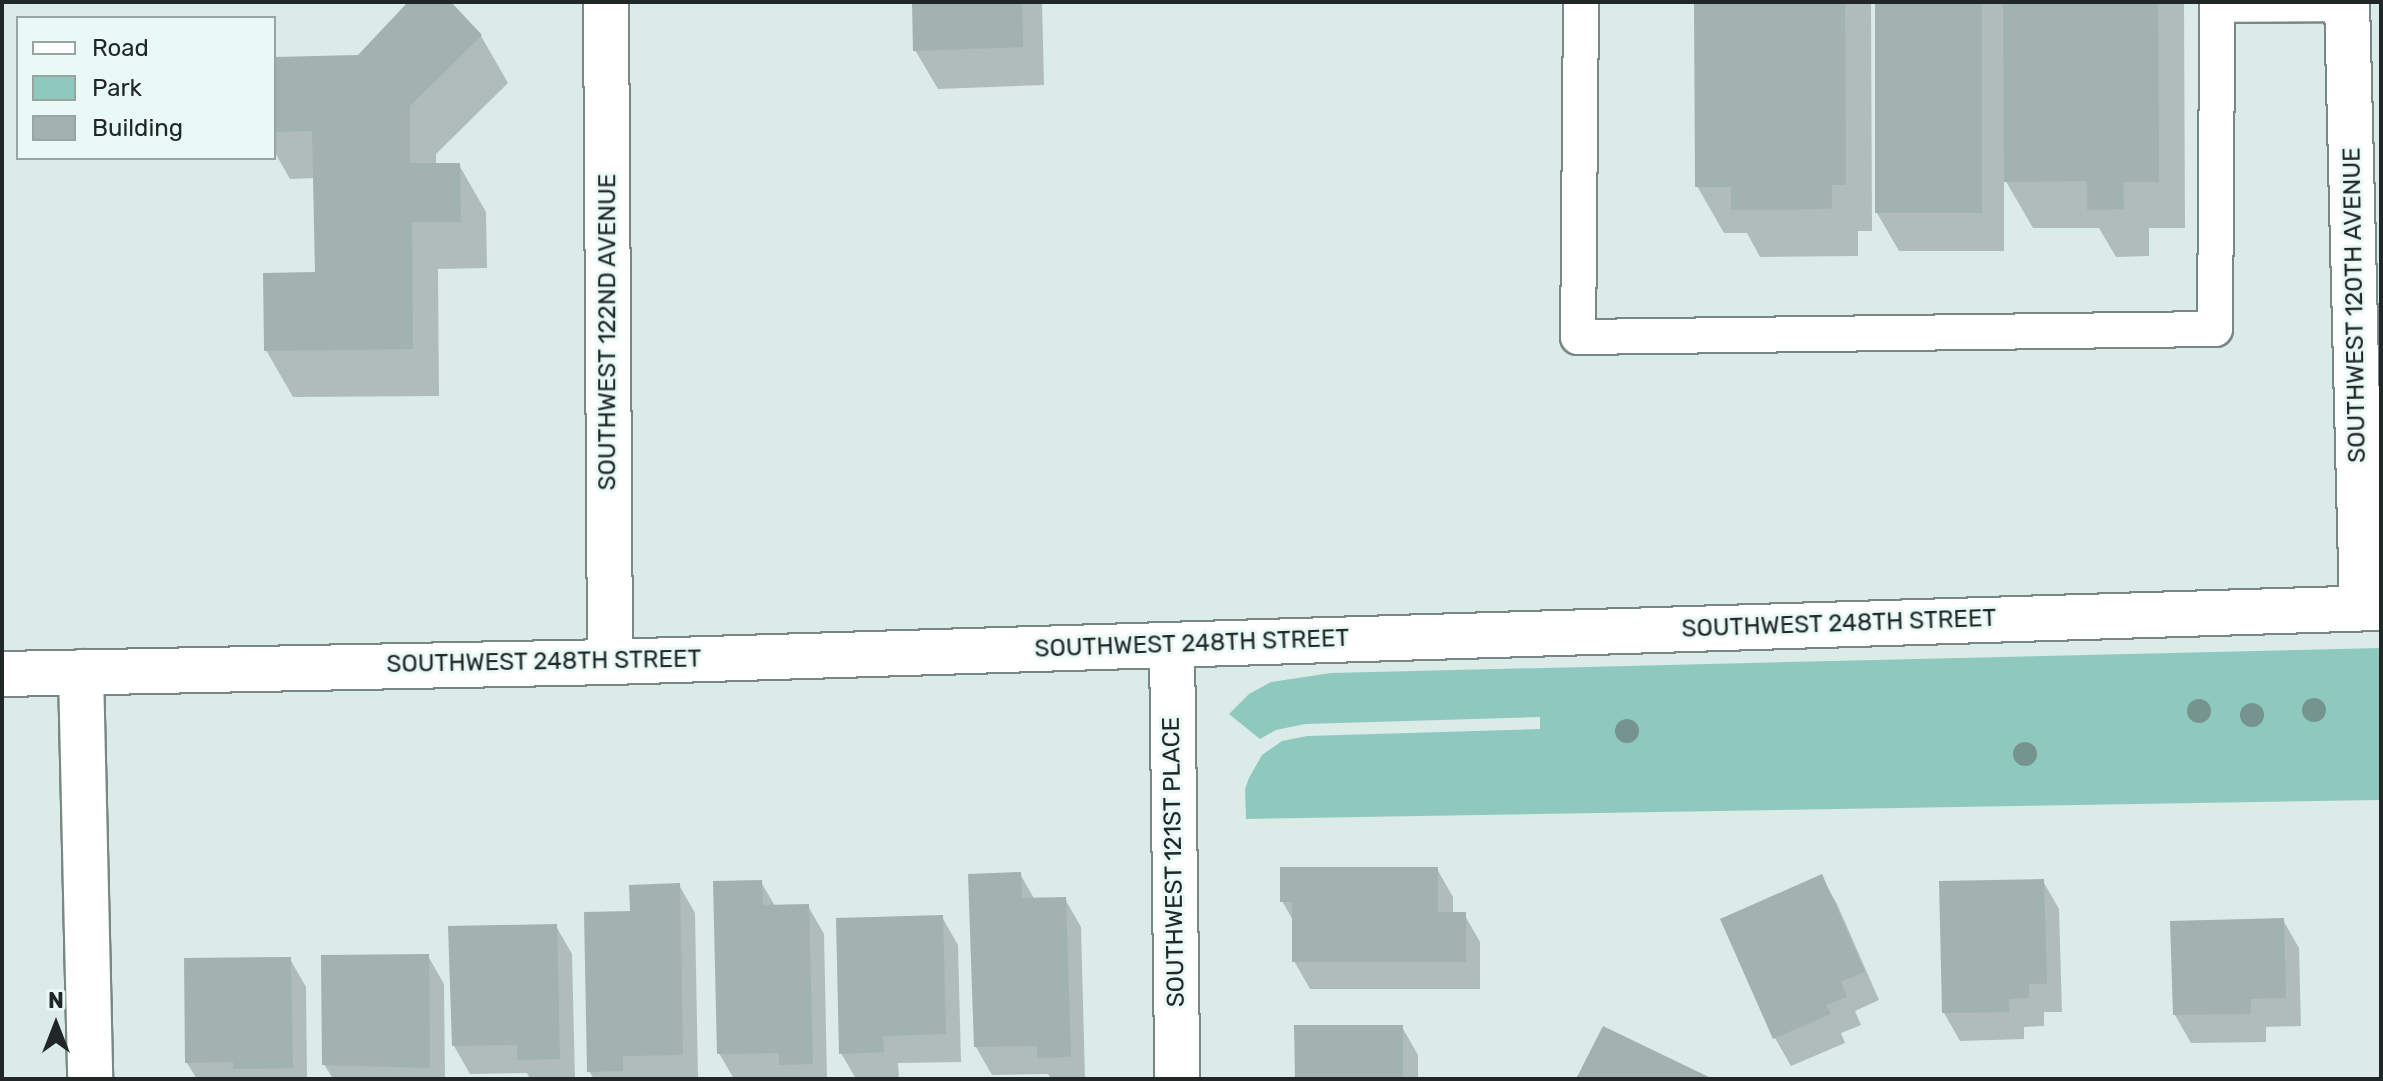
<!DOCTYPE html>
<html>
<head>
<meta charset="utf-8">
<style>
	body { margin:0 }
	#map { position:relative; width:2383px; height:1081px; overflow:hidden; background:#dbece8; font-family:Rubik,sans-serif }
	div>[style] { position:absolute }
	.green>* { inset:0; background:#8fc9bd }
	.shadow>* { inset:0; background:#0003 }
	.building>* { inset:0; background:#a2b2ae }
	.roads { filter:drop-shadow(2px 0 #798884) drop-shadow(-2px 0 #798884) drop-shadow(0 2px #798884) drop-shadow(0 -2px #798884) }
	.lane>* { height:34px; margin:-17px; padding:0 17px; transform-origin:17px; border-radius:17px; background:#fff }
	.street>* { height:44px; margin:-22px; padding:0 22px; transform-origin:22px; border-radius:22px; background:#fff }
	.secondary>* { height:44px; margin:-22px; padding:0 22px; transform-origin:22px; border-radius:22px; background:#fff }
	.trees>* { width:24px; height:24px; margin:-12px; border-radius:50%; background:#76948e }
	span { translate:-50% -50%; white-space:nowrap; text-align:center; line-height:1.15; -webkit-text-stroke:6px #e9f9f5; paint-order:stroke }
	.street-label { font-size:24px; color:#212726 }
	.frame { position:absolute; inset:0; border:4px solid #212726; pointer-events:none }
	.legend { position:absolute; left:16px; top:16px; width:260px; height:144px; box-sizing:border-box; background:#e9f9f5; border:2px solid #99a5a2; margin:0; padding:10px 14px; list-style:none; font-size:24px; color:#212726 }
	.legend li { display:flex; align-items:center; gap:16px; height:40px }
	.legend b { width:40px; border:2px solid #99a5a2 }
	.north { position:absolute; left:16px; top:985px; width:80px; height:80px; -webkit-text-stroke:6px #e9f9f5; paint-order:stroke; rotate:0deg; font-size:22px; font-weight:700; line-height:32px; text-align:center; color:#212726 }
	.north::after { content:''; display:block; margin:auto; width:28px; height:36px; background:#212726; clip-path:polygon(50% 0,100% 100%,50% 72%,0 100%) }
</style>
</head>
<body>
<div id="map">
	<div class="green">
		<div style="clip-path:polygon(2381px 648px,2381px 800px,1246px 819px,1245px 789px,1249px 778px,1262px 755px,1282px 741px,1307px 736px,1540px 729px,1540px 717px,1305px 724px,1276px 730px,1260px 739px,1229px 714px,1249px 694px,1271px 682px,1331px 673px)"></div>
	</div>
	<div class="shadow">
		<div style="clip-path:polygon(411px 2px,448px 2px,481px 36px,508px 83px,436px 154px,436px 165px,459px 165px,486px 212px,487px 268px,438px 269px,439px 396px,293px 397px,266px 350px,317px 274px,315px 178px,290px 179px,274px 151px,274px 59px,359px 57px)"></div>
		<div style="clip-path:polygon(914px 2px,1042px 2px,1044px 85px,938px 89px,915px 50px)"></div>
		<div style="clip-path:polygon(1696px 2px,1871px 2px,1872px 231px,1858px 231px,1858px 256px,1760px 257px,1747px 233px,1724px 233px,1697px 186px)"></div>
		<div style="clip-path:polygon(1877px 2px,2184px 2px,2185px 228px,2149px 228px,2149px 256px,2116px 257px,2099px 228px,2033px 228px,2004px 178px,2004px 251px,1899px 251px,1877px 213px)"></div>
		<div style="clip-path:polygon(1437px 869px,1453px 897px,1453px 914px,1464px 914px,1480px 942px,1480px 989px,1310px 989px,1294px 961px,1294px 922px,1282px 901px)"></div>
		<div style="clip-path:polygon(1020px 874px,1035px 900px,1065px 899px,1081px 927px,1085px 1079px,1051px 1079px,1048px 1074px,992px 1075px,976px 1047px)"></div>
		<div style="clip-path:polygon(1821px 876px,1837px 904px,1879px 1000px,1855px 1011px,1861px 1025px,1841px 1033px,1845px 1043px,1791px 1066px,1775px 1038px)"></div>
		<div style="clip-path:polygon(2043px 881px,2059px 909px,2062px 1012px,2044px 1012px,2044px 1026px,2024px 1027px,2024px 1039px,1960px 1041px,1944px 1013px)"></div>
		<div style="clip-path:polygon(761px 882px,775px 906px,808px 906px,824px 934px,827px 1079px,734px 1079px,719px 1053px)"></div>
		<div style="clip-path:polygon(679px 885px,695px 913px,698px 1079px,594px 1079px,589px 1071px,632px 913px)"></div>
		<div style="clip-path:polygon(942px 917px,958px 945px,961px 1062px,898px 1063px,899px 1079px,856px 1079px,841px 1053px)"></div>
		<div style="clip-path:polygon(2283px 920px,2299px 948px,2301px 1026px,2266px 1027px,2266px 1042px,2191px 1043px,2175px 1015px)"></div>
		<div style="clip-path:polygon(556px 926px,572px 954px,575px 1079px,530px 1079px,527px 1073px,470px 1074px,454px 1046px)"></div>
		<div style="clip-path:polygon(428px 956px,444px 984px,445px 1079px,333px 1079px,324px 1064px)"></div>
		<div style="clip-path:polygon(290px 959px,306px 987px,307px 1079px,197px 1079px,187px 1063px)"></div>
		<div style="clip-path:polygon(1402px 1027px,1418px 1055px,1418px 1079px,1297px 1079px)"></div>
	</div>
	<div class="building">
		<div style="clip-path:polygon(408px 2px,451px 2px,482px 35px,410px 106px,410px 163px,460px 163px,461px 222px,412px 222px,413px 349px,264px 351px,263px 273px,315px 272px,312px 131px,274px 132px,274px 57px,358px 55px)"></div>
		<div style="clip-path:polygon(912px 2px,1022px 2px,1023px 47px,913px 51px)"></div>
		<div style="clip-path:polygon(1694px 2px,1845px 2px,1846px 185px,1832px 185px,1832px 209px,1731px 210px,1731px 187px,1695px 187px)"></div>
		<div style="clip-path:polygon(1875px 2px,1982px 2px,1982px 213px,1875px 213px)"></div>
		<div style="clip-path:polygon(2003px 2px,2158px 2px,2159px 182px,2123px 182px,2124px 209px,2087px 210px,2087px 181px,2004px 182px)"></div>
		<div style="clip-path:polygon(1280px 867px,1438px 867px,1438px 912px,1466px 912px,1466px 962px,1292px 962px,1292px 902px,1280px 902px)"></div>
		<div style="clip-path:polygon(1021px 872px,1022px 898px,1066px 897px,1071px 1057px,1037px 1058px,1037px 1046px,974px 1047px,968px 874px)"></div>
		<div style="clip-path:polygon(1822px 874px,1865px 972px,1841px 982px,1847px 997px,1826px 1005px,1831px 1014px,1773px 1039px,1720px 919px)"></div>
		<div style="clip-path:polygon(2044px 879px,2047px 984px,2029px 984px,2029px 998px,2009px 999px,2009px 1012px,1942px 1013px,1939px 881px)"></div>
		<div style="clip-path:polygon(762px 880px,763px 905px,809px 904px,813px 1064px,779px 1065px,779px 1053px,717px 1054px,713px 881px)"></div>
		<div style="clip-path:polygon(680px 883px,683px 1055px,623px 1056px,623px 1071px,587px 1072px,584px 912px,630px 911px,629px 885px)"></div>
		<div style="clip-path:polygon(943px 915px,946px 1034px,883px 1036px,884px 1052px,839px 1054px,836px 918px)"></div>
		<div style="clip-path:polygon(2284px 918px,2286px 998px,2251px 999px,2251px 1014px,2173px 1015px,2170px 921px)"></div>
		<div style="clip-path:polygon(557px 924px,560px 1059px,517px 1060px,517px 1045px,452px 1046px,448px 926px)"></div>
		<div style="clip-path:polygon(429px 954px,430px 1068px,322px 1065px,321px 955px)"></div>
		<div style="clip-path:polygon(291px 957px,293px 1068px,233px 1069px,233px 1062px,185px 1063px,184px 958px)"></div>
		<div style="clip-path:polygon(1294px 1025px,1403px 1025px,1403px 1079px,1295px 1079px)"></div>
		<div style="clip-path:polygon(1603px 1026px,1713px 1079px,1576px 1079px)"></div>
	</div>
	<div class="roads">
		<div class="lane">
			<div style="left:1581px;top:2px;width:335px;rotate:90.5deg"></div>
			<div style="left:1578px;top:337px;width:637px;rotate:-0.72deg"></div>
			<div style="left:2215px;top:329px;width:327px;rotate:-89.6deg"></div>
			<div style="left:2217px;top:5px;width:130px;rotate:-0.4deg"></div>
		</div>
		<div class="street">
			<div style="left:606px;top:2px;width:660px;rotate:89.65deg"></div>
			<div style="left:2347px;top:2px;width:606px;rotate:88.58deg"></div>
			<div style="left:1172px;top:645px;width:434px;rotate:89.3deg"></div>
			<div style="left:81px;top:672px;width:407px;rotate:88.7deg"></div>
		</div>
		<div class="secondary">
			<div style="left:2px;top:674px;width:608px;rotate:-1.13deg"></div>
			<div style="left:610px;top:662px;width:1772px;rotate:-1.75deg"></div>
		</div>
	</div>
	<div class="trees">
		<div style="left:2314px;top:710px"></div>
		<div style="left:2199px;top:711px"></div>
		<div style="left:2252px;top:715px"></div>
		<div style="left:1627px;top:731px"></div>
		<div style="left:2025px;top:754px"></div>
	</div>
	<div class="street-label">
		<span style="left:2355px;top:305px;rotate:-91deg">SOUTHWEST 120TH AVENUE</span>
		<span style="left:608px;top:332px;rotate:-90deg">SOUTHWEST 122ND AVENUE</span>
		<span style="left:1839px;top:624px;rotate:-2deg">SOUTHWEST 248TH STREET</span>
		<span style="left:1192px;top:644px;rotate:-2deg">SOUTHWEST 248TH STREET</span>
		<span style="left:544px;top:662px;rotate:-1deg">SOUTHWEST 248TH STREET</span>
		<span style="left:1174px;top:862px;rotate:-91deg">SOUTHWEST 121ST PLACE</span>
	</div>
	<div class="frame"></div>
	<ul class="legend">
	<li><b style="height:10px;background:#fff"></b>Road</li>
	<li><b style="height:22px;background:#8fc9bd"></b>Park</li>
	<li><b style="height:22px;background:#a2b2ae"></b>Building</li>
	</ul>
	<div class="north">N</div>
</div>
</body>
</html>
